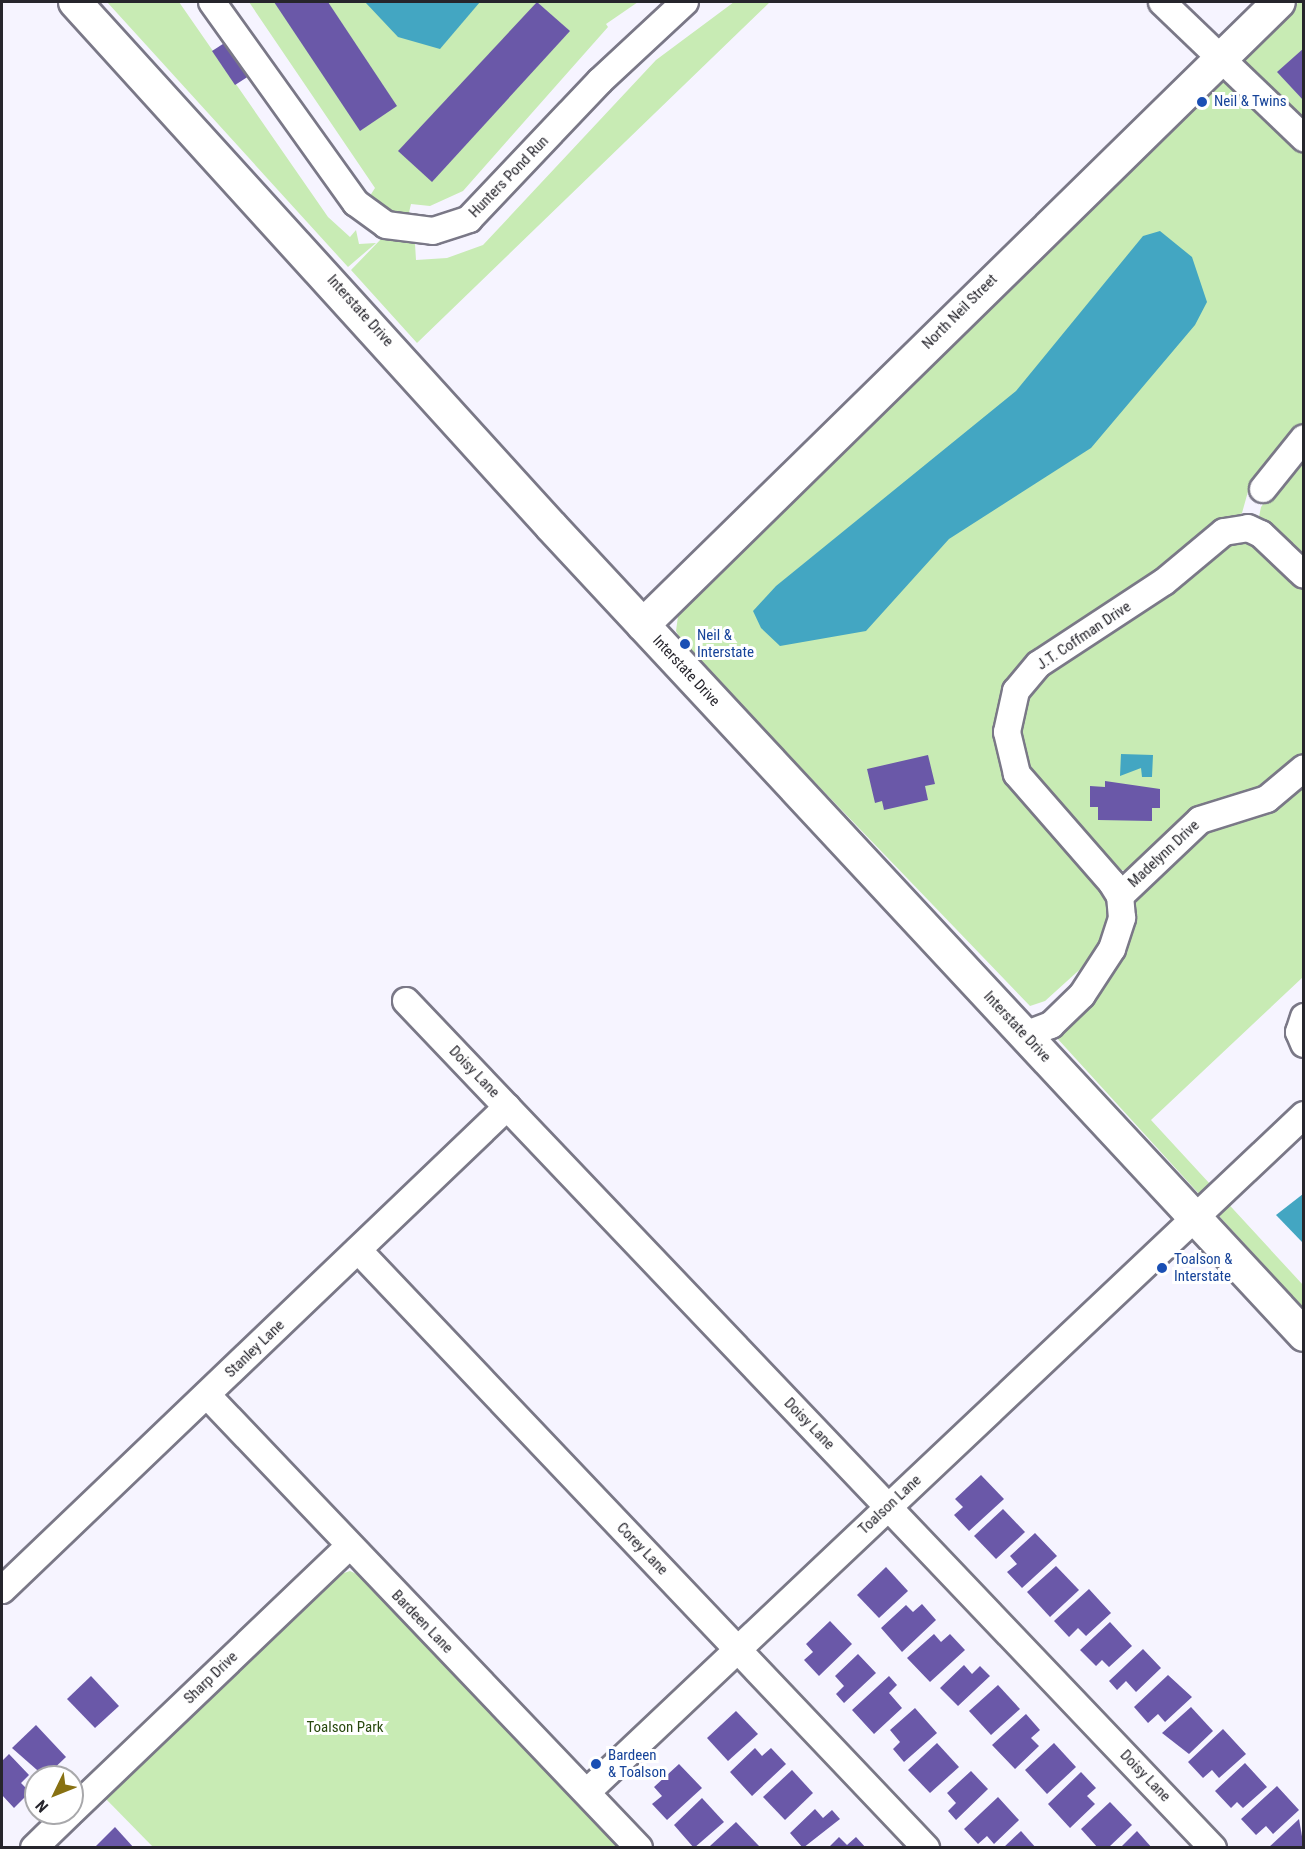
<!DOCTYPE html>
<html>
<head>
<meta charset="utf-8">
<style>
	body { margin:0 }
	#map { position:relative; width:1305px; height:1849px; overflow:hidden; background:#f6f4ff; font-family:"Roboto Condensed",sans-serif }
	div>[style] { position:absolute }
	.green>* { inset:0; background:#c8ebb4 }
	.water>* { inset:0; background:#43a6c2 }
	.building>* { inset:0; background:#6a58a8 }
	.roads { filter:drop-shadow(2px 0 #7a7887) drop-shadow(-2px 0 #7a7887) drop-shadow(0 2px #7a7887) drop-shadow(0 -2px #7a7887) }
	.minor>* { height:26px; margin:-13px; padding:0 13px; transform-origin:13px; border-radius:13px; background:#fff }
	.major>* { height:32px; margin:-16px; padding:0 16px; transform-origin:16px; border-radius:16px; background:#fff }
	.dots>* { width:16px; height:16px; translate:-50% -50%; box-sizing:border-box; border:3px solid #fff; border-radius:50% }
	span { translate:-50% -50%; white-space:nowrap; text-align:center; line-height:1.15; -webkit-text-stroke:6px #fff; paint-order:stroke }
	.transit-label { font-size:15px; color:#164399 }
	.left { translate:0 -50%; text-align:left }
	.street-label { font-size:15px; color:#26252c }
	.park-label { font-size:15px; color:#29490f }
	.frame { position:absolute; inset:0; border:3px solid #26252c; pointer-events:none }
	.north { position:absolute; left:24px; top:1765px; width:60px; height:60px; box-sizing:border-box; background:#fff; border:2px solid #a8a8ab; border-radius:50%; rotate:227deg; font-size:16px; font-weight:700; line-height:24px; text-align:center; color:#26252c }
	.north::after { content:''; display:block; margin:auto; width:21px; height:27px; background:#887112; clip-path:polygon(50% 0,100% 100%,50% 72%,0 100%) }
</style>
</head>
<body>
<div id="map">
	<div class="green">
		<div style="clip-path:polygon(107px 2px,179px 2px,328px 217px,350px 237px,356px 230px,359px 244px,376px 243px,348px 267px)"></div>
		<div style="clip-path:polygon(249px 2px,638px 2px,606px 24px,608px 27px,463px 191px,430px 206px,411px 204px,407px 221px,366px 202px,375px 188px)"></div>
		<div style="clip-path:polygon(734px 2px,770px 2px,417px 343px,351px 270px,383px 237px,415px 244px,416px 260px,447px 258px,483px 245px,656px 60px)"></div>
		<div style="clip-path:polygon(1299px 2px,1303px 2px,1303px 129px,1241px 63px,1241px 56px)"></div>
		<div style="clip-path:polygon(1226px 73px,1303px 147px,1303px 426px,1249px 488px,1242px 513px,1071px 632px,998px 725px,1107px 888px,1113px 917px,1098px 953px,1045px 1001px,1030px 1006px,684px 646px,676px 631px,678px 616px,1018px 272px)"></div>
		<div style="clip-path:polygon(1303px 451px,1303px 556px,1259px 517px,1261px 507px)"></div>
		<div style="clip-path:polygon(1240px 537px,1263px 548px,1303px 589px,1303px 754px,1267px 785px,1205px 806px,1130px 871px,1121px 870px,1033px 779px,1019px 744px,1026px 698px,1056px 666px,1139px 616px)"></div>
		<div style="clip-path:polygon(1303px 786px,1303px 977px,1151px 1120px,1303px 1285px,1303px 1308px,1056px 1037px,1132px 901px,1204px 831px,1286px 799px)"></div>
		<div style="clip-path:polygon(350px 1571px,363px 1577px,621px 1847px,153px 1847px,103px 1796px,335px 1576px)"></div>
	</div>
	<div class="water">
		<div style="clip-path:polygon(365px 2px,480px 2px,440px 49px,398px 37px)"></div>
		<div style="clip-path:polygon(1160px 231px,1192px 257px,1207px 302px,1195px 325px,1091px 448px,949px 539px,866px 631px,780px 646px,761px 628px,753px 611px,776px 586px,1016px 391px,1143px 236px)"></div>
		<div style="clip-path:polygon(1121px 754px,1153px 755px,1152px 777px,1142px 777px,1141px 768px,1120px 776px)"></div>
		<div style="clip-path:polygon(1303px 1194px,1304px 1194px,1303px 1243px,1276px 1215px)"></div>
	</div>
	<div class="building">
		<div style="clip-path:polygon(274px 2px,328px 2px,397px 106px,360px 131px)"></div>
		<div style="clip-path:polygon(537px 2px,570px 31px,432px 182px,398px 151px)"></div>
		<div style="clip-path:polygon(226px 42px,249px 76px,235px 85px,212px 51px)"></div>
		<div style="clip-path:polygon(1304px 48px,1304px 101px,1277px 72px)"></div>
		<div style="clip-path:polygon(928px 755px,935px 784px,925px 786px,928px 800px,884px 810px,882px 801px,875px 803px,867px 769px)"></div>
		<div style="clip-path:polygon(1105px 781px,1160px 789px,1160px 808px,1152px 808px,1152px 821px,1098px 820px,1098px 807px,1090px 807px,1090px 786px,1105px 787px)"></div>
		<div style="clip-path:polygon(981px 1475px,1004px 1499px,969px 1531px,954px 1515px,963px 1507px,955px 1499px)"></div>
		<div style="clip-path:polygon(1003px 1509px,1025px 1532px,996px 1559px,974px 1536px)"></div>
		<div style="clip-path:polygon(1035px 1533px,1057px 1556px,1022px 1588px,1007px 1572px,1017px 1564px,1010px 1556px)"></div>
		<div style="clip-path:polygon(1056px 1566px,1079px 1590px,1050px 1617px,1027px 1592px)"></div>
		<div style="clip-path:polygon(886px 1567px,908px 1591px,879px 1618px,857px 1595px)"></div>
		<div style="clip-path:polygon(1089px 1589px,1111px 1613px,1086px 1636px,1078px 1628px,1069px 1637px,1054px 1621px)"></div>
		<div style="clip-path:polygon(922px 1604px,936px 1620px,902px 1652px,881px 1628px,906px 1605px,913px 1612px)"></div>
		<div style="clip-path:polygon(830px 1621px,852px 1644px,819px 1676px,804px 1660px,813px 1652px,806px 1644px)"></div>
		<div style="clip-path:polygon(1110px 1622px,1132px 1646px,1109px 1667px,1102px 1660px,1096px 1666px,1080px 1650px)"></div>
		<div style="clip-path:polygon(934px 1634px,941px 1642px,950px 1634px,965px 1650px,930px 1682px,907px 1658px)"></div>
		<div style="clip-path:polygon(1143px 1649px,1161px 1668px,1136px 1692px,1126px 1681px,1117px 1690px,1109px 1681px)"></div>
		<div style="clip-path:polygon(858px 1654px,876px 1673px,844px 1703px,836px 1694px,844px 1686px,835px 1676px)"></div>
		<div style="clip-path:polygon(964px 1665px,972px 1674px,980px 1666px,990px 1676px,958px 1706px,940px 1688px)"></div>
		<div style="clip-path:polygon(1168px 1675px,1192px 1697px,1165px 1722px,1158px 1714px,1148px 1723px,1134px 1707px)"></div>
		<div style="clip-path:polygon(91px 1676px,119px 1706px,95px 1728px,67px 1699px)"></div>
		<div style="clip-path:polygon(889px 1676px,897px 1685px,889px 1693px,902px 1708px,874px 1734px,852px 1710px)"></div>
		<div style="clip-path:polygon(998px 1685px,1020px 1709px,991px 1735px,969px 1711px)"></div>
		<div style="clip-path:polygon(1191px 1707px,1213px 1731px,1189px 1754px,1162px 1733px)"></div>
		<div style="clip-path:polygon(915px 1708px,937px 1733px,904px 1762px,893px 1749px,900px 1742px,890px 1730px)"></div>
		<div style="clip-path:polygon(736px 1711px,758px 1734px,728px 1761px,707px 1738px)"></div>
		<div style="clip-path:polygon(1026px 1714px,1040px 1730px,1031px 1738px,1039px 1746px,1015px 1769px,992px 1745px)"></div>
		<div style="clip-path:polygon(36px 1725px,66px 1757px,45px 1777px,12px 1748px)"></div>
		<div style="clip-path:polygon(1223px 1729px,1246px 1754px,1219px 1778px,1212px 1770px,1203px 1778px,1188px 1762px)"></div>
		<div style="clip-path:polygon(937px 1743px,959px 1767px,930px 1793px,908px 1770px)"></div>
		<div style="clip-path:polygon(1054px 1743px,1076px 1767px,1047px 1794px,1025px 1770px)"></div>
		<div style="clip-path:polygon(755px 1748px,762px 1756px,771px 1748px,786px 1764px,752px 1796px,730px 1772px)"></div>
		<div style="clip-path:polygon(9px 1754px,29px 1775px,21px 1783px,30px 1792px,14px 1808px,2px 1795px,2px 1761px)"></div>
		<div style="clip-path:polygon(1245px 1763px,1267px 1787px,1243px 1808px,1237px 1802px,1231px 1808px,1215px 1791px)"></div>
		<div style="clip-path:polygon(679px 1764px,702px 1788px,667px 1820px,652px 1804px,662px 1796px,654px 1787px)"></div>
		<div style="clip-path:polygon(792px 1770px,813px 1793px,785px 1820px,763px 1797px)"></div>
		<div style="clip-path:polygon(971px 1771px,988px 1789px,956px 1820px,948px 1811px,956px 1803px,947px 1793px)"></div>
		<div style="clip-path:polygon(1081px 1772px,1096px 1788px,1087px 1796px,1095px 1804px,1070px 1828px,1048px 1804px)"></div>
		<div style="clip-path:polygon(1277px 1786px,1299px 1810px,1273px 1834px,1266px 1826px,1256px 1835px,1241px 1819px)"></div>
		<div style="clip-path:polygon(998px 1797px,1019px 1820px,994px 1844px,987px 1836px,978px 1844px,964px 1829px)"></div>
		<div style="clip-path:polygon(702px 1798px,724px 1822px,694px 1848px,674px 1825px)"></div>
		<div style="clip-path:polygon(1110px 1802px,1132px 1825px,1108px 1848px,1098px 1848px,1081px 1829px)"></div>
		<div style="clip-path:polygon(815px 1809px,823px 1818px,832px 1810px,840px 1819px,803px 1848px,790px 1833px)"></div>
		<div style="clip-path:polygon(1299px 1819px,1304px 1848px,1268px 1848px)"></div>
		<div style="clip-path:polygon(736px 1822px,759px 1846px,712px 1848px,710px 1846px)"></div>
		<div style="clip-path:polygon(115px 1827px,134px 1848px,94px 1848px)"></div>
		<div style="clip-path:polygon(1021px 1831px,1036px 1848px,1003px 1848px)"></div>
		<div style="clip-path:polygon(1137px 1831px,1152px 1848px,1120px 1848px)"></div>
		<div style="clip-path:polygon(839px 1837px,847px 1845px,856px 1837px,866px 1848px,828px 1848px)"></div>
	</div>
	<div class="roads">
		<div class="minor">
			<div style="left:212px;top:2px;width:247px;rotate:54.4deg"></div>
			<div style="left:356px;top:203px;width:37px;rotate:36deg"></div>
			<div style="left:386px;top:225px;width:47px;rotate:7.3deg"></div>
			<div style="left:433px;top:231px;width:38px;rotate:-18deg"></div>
			<div style="left:469px;top:219px;width:190px;rotate:-46.5deg"></div>
			<div style="left:600px;top:81px;width:116px;rotate:-42.9deg"></div>
			<div style="left:1162px;top:2px;width:197px;rotate:43.8deg"></div>
			<div style="left:1263px;top:489px;width:65px;rotate:-51.2deg"></div>
			<div style="left:1120px;top:896px;width:110px;rotate:-43.5deg"></div>
			<div style="left:1200px;top:820px;width:70px;rotate:-17.4deg"></div>
			<div style="left:1267px;top:799px;width:48px;rotate:-40deg"></div>
			<div style="left:406px;top:1001px;width:1170px;rotate:46.39deg"></div>
			<div style="left:1304px;top:1017px;width:16px;rotate:108deg"></div>
			<div style="left:1299px;top:1032px;width:13px;rotate:67deg"></div>
			<div style="left:1025px;top:1035px;width:28px;rotate:-21deg"></div>
			<div style="left:1051px;top:1025px;width:43px;rotate:-44.1deg"></div>
			<div style="left:1082px;top:995px;width:55px;rotate:-56.9deg"></div>
			<div style="left:1112px;top:949px;width:33px;rotate:-72deg"></div>
			<div style="left:1122px;top:918px;width:22px;rotate:-95deg"></div>
			<div style="left:1120px;top:896px;width:15px;rotate:-122deg"></div>
			<div style="left:1112px;top:883px;width:145px;rotate:-131.1deg"></div>
			<div style="left:1017px;top:774px;width:43px;rotate:-103.4deg"></div>
			<div style="left:1007px;top:732px;width:42px;rotate:-77.6deg"></div>
			<div style="left:1016px;top:691px;width:35px;rotate:-50deg"></div>
			<div style="left:1039px;top:664px;width:149px;rotate:-33.3deg"></div>
			<div style="left:1164px;top:582px;width:78px;rotate:-39.8deg"></div>
			<div style="left:1224px;top:532px;width:24px;rotate:-9deg"></div>
			<div style="left:1248px;top:528px;width:14px;rotate:25deg"></div>
			<div style="left:1261px;top:534px;width:59px;rotate:43.6deg"></div>
			<div style="left:358px;top:1250px;width:825px;rotate:46.47deg"></div>
			<div style="left:207px;top:1395px;width:626px;rotate:46.36deg"></div>
			<div style="left:2px;top:1590px;width:699px;rotate:-43.72deg"></div>
			<div style="left:587px;top:1792px;width:986px;rotate:-43.36deg"></div>
			<div style="left:72px;top:1811px;width:383px;rotate:-43.7deg"></div>
			<div style="left:34px;top:1848px;width:50px;rotate:-44.2deg"></div>
		</div>
		<div class="major">
			<div style="left:75px;top:2px;width:708px;rotate:47.75deg"></div>
			<div style="left:551px;top:526px;width:1105px;rotate:47.05deg"></div>
			<div style="left:643px;top:625px;width:890px;rotate:-44.41deg"></div>
		</div>
	</div>
	<div class="dots">
		<div style="left:1202px;top:102px;background:#1a4fb4"></div>
		<div style="left:685px;top:644px;background:#1a4fb4"></div>
		<div style="left:1162px;top:1268px;background:#1a4fb4"></div>
		<div style="left:596px;top:1764px;background:#1a4fb4"></div>
	</div>
	<div class="transit-label">
		<span class="left" style="left:1214px;top:102px">Neil &amp; Twins</span>
		<span class="left" style="left:697px;top:644px">Neil &amp;<br>Interstate</span>
		<span class="left" style="left:1174px;top:1268px">Toalson &amp;<br>Interstate</span>
		<span class="left" style="left:608px;top:1764px">Bardeen<br>&amp; Toalson</span>
	</div>
	<div class="street-label">
		<span style="left:509px;top:177px;rotate:-46deg">Hunters Pond Run</span>
		<span style="left:360px;top:311px;rotate:48deg">Interstate Drive</span>
		<span style="left:960px;top:312px;rotate:-45deg">North Neil Street</span>
		<span style="left:1084px;top:636px;rotate:-34deg">J.T. Coffman Drive</span>
		<span style="left:686px;top:671px;rotate:47deg">Interstate Drive</span>
		<span style="left:1164px;top:854px;rotate:-43deg">Madelynn Drive</span>
		<span style="left:1017px;top:1027px;rotate:47deg">Interstate Drive</span>
		<span style="left:474px;top:1072px;rotate:46deg">Doisy Lane</span>
		<span style="left:255px;top:1349px;rotate:-44deg">Stanley Lane</span>
		<span style="left:809px;top:1424px;rotate:46deg">Doisy Lane</span>
		<span style="left:890px;top:1505px;rotate:-43deg">Toalson Lane</span>
		<span style="left:642px;top:1549px;rotate:46deg">Corey Lane</span>
		<span style="left:422px;top:1622px;rotate:46deg">Bardeen Lane</span>
		<span style="left:211px;top:1678px;rotate:-44deg">Sharp Drive</span>
		<span style="left:1145px;top:1776px;rotate:46deg">Doisy Lane</span>
	</div>
	<div class="park-label">
		<span style="left:345px;top:1728px">Toalson Park</span>
	</div>
	<div class="frame"></div>
	<div class="north">N</div>
</div>
</body>
</html>
